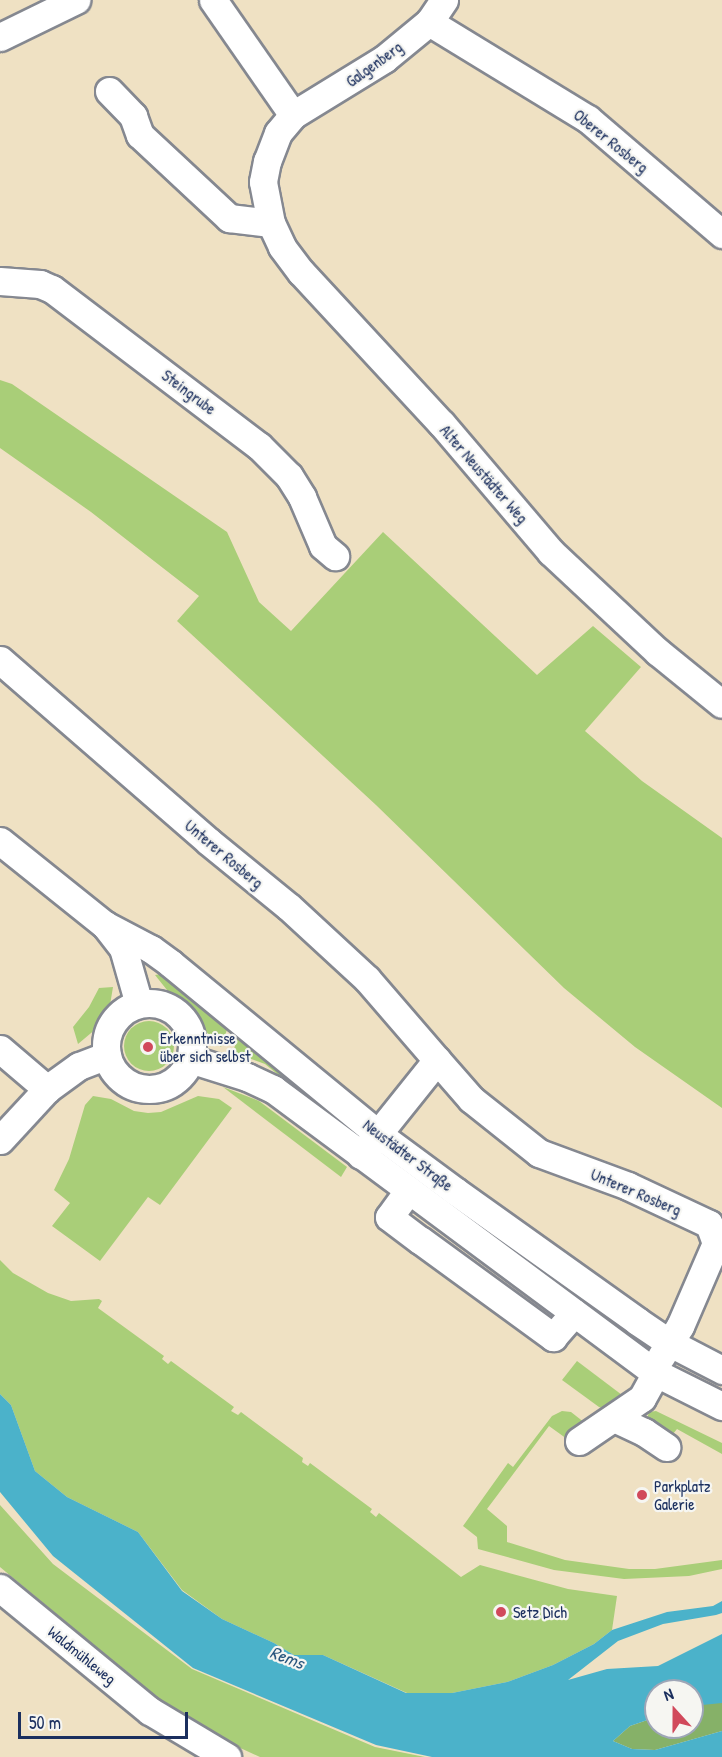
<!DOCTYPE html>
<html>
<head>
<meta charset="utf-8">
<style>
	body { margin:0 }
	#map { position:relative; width:722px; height:1757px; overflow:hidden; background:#efe1c3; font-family:"Patrick Hand",sans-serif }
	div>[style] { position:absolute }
	.green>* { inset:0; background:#a9ce78 }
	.round { border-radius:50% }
	.forest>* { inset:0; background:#86b168 }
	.water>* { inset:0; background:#4bb2ca }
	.roads { filter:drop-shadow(2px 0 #858890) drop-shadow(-2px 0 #858890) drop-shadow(0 2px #858890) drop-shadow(0 -2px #858890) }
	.minor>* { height:27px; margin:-13.5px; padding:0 13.5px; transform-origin:13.5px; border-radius:13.5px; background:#fff }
	.minor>.ring { margin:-13.5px; padding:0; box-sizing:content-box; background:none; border:27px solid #fff; border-radius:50% }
	.dots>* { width:16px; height:16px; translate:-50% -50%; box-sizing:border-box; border:3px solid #f6f6f2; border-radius:50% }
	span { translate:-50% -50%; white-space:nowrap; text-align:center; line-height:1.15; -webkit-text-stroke:4.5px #f6f6f2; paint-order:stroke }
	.street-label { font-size:16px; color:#1b2f5e }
	.poi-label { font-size:16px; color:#1b2f5e }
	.left { translate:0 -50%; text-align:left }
	.water-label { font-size:18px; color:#29567e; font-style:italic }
	.north { position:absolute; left:644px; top:1679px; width:60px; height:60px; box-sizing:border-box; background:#f6f6f2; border:2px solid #9ea6b7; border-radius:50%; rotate:339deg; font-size:16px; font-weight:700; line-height:24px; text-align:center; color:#1b2f5e }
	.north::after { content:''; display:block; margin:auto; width:21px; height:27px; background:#d1495b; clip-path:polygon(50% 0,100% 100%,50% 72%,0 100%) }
	.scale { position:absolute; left:18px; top:1712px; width:170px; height:27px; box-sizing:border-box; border:3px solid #1b2f5e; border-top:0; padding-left:8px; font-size:18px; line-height:21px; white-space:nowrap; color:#1b2f5e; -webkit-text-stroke:4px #f6f6f2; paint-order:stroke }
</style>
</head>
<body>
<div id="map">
	<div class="green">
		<div style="clip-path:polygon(0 380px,12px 384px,227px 532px,259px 602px,291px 631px,383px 532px,537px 675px,593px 626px,641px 667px,585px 731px,642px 781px,722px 838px,722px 1108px,635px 1047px,564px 988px,376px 805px,177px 621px,199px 596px,91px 512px,0 448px)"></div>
		<div style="clip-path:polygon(167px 973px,229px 1024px,221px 1047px,213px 1041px,186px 1003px,171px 995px,155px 975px)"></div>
		<div style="clip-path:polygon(113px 987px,110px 1005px,97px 1028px,78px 1044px,73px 1027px,89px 1007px,99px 988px)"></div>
		<div class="round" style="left:124px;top:1021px;width:50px;height:50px"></div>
		<div style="clip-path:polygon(239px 1033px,366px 1135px,361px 1142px,265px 1064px,233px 1052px)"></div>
		<div style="clip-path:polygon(223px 1087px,259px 1101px,347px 1167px,341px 1177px)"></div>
		<div style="clip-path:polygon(93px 1096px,111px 1099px,134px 1111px,148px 1113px,161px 1112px,198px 1096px,219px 1099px,232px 1108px,160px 1205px,148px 1197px,100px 1261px,52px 1226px,70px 1203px,54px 1190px,69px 1159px,85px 1105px)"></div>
		<div style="clip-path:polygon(0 1260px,13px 1273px,48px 1293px,71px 1301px,99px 1299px,102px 1301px,98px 1308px,164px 1356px,162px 1359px,168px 1364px,171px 1361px,234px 1407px,231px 1411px,238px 1415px,241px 1412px,303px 1458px,302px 1462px,308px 1466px,310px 1463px,372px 1509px,370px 1512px,376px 1517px,379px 1513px,461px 1577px,480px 1565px,568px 1589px,617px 1596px,612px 1630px,594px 1644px,553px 1665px,507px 1682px,452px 1693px,407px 1693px,323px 1655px,294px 1655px,274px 1643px,222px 1619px,182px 1590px,138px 1532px,67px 1497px,35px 1471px,11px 1405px,0 1394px)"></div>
		<div style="clip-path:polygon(577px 1361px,626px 1398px,608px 1410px,599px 1407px,562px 1380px)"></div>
		<div style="clip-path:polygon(562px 1411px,571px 1412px,585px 1423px,567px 1439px,549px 1426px,487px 1509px,507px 1526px,507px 1542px,565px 1560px,629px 1569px,655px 1569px,722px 1560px,722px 1569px,689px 1576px,624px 1579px,554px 1570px,478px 1549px,477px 1537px,463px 1526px,508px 1463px,513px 1467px,552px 1416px)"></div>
		<div style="clip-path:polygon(656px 1411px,722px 1443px,722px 1454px,677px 1429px,668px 1440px,646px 1423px,649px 1412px)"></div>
		<div style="clip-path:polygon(0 1505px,53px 1564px,192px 1669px,375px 1747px,425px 1757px,260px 1757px,223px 1740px,151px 1693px,0 1567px)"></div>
	</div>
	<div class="forest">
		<div style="clip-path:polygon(704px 1703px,722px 1703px,722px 1731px,655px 1750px,632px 1749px,613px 1741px,630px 1726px,656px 1717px,656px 1727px,692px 1727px,692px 1706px)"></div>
	</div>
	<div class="water">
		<div style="clip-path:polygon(0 1394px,11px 1405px,35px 1471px,67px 1497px,138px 1532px,182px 1591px,222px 1619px,274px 1643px,294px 1655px,323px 1655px,406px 1693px,452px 1693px,507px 1682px,553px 1665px,594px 1644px,612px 1630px,667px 1612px,713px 1606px,722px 1601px,722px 1613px,716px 1615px,663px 1624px,618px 1641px,568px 1680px,607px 1669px,658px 1666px,722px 1634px,722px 1703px,692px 1706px,692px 1691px,656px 1691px,656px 1717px,630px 1726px,613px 1741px,632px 1749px,655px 1750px,722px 1731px,722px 1757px,432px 1757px,376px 1745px,193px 1668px,53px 1556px,0 1492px)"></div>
	</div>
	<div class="roads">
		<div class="minor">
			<div style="left:213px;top:0;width:140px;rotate:55.2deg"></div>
			<div style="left:444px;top:0;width:27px;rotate:124deg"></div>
			<div style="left:429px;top:22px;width:58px;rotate:140.6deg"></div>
			<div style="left:384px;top:59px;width:107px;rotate:148.4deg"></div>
			<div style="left:293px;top:115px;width:23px;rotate:130deg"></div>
			<div style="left:278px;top:133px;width:30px;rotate:111deg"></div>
			<div style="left:267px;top:161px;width:21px;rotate:101deg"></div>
			<div style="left:263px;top:182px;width:42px;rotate:79deg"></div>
			<div style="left:271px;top:223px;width:26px;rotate:65deg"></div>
			<div style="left:282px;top:247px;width:31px;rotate:53deg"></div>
			<div style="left:301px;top:272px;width:207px;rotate:47.2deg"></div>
			<div style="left:442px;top:424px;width:168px;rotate:49.6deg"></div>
			<div style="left:551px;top:552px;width:146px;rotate:43.1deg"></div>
			<div style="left:658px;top:652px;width:82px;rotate:39.1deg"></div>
			<div style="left:429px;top:22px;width:186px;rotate:31.4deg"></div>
			<div style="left:588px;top:119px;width:177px;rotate:40.6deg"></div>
			<div style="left:0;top:37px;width:85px;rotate:-26deg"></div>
			<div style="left:109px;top:91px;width:35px;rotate:46deg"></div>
			<div style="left:133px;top:116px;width:20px;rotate:70deg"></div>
			<div style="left:140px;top:135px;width:122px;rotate:43deg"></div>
			<div style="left:229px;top:218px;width:42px;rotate:6.8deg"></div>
			<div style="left:0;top:281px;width:40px;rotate:4.3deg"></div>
			<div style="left:40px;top:284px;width:13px;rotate:23deg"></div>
			<div style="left:52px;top:289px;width:260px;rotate:37.2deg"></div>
			<div style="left:259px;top:446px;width:42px;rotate:45deg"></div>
			<div style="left:289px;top:476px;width:25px;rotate:58deg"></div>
			<div style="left:302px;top:497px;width:53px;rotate:66.8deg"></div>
			<div style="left:323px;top:546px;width:16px;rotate:40deg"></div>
			<div style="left:0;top:660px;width:276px;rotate:41deg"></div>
			<div style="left:208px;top:841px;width:104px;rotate:39.2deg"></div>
			<div style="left:289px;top:907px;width:106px;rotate:42.7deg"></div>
			<div style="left:367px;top:979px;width:107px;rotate:49.2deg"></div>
			<div style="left:437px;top:1060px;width:122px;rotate:128.7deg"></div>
			<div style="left:0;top:841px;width:134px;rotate:38.7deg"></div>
			<div style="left:105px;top:925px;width:29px;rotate:52deg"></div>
			<div style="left:123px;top:948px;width:58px;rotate:74.1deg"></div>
			<div style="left:105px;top:925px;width:52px;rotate:27.6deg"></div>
			<div style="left:151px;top:949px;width:24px;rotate:36deg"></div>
			<div style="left:170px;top:963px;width:269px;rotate:39.4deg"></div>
			<div style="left:378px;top:1134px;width:96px;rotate:36.5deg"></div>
			<div style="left:455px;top:1191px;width:224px;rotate:35.5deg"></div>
			<div style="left:637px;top:1321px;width:40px;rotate:34deg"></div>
			<div style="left:670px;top:1343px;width:59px;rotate:27.4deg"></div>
			<div class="ring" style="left:106px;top:1003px;width:59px;height:59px"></div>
			<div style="left:0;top:1049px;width:62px;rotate:40.4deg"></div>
			<div style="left:190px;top:1059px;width:60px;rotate:17.5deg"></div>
			<div style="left:247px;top:1077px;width:29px;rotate:25deg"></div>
			<div style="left:273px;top:1089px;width:477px;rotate:36.6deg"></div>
			<div style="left:656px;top:1373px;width:74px;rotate:26.6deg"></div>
			<div style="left:437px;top:1060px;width:52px;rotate:48.9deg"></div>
			<div style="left:471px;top:1099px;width:87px;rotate:38.5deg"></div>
			<div style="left:539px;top:1153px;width:95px;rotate:20.3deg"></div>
			<div style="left:628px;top:1186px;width:89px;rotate:25.1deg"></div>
			<div style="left:709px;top:1224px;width:20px;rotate:70deg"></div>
			<div style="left:716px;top:1243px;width:90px;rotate:113.4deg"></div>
			<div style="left:680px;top:1326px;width:36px;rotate:122deg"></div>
			<div style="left:0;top:1140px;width:69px;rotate:-47.3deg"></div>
			<div style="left:47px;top:1089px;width:39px;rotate:-36deg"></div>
			<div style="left:79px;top:1066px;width:30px;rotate:-21deg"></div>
			<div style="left:408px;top:1191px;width:32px;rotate:126deg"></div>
			<div style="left:389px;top:1217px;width:39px;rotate:37deg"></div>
			<div style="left:420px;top:1240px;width:165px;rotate:36.1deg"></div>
			<div style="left:553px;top:1337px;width:32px;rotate:-49deg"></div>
			<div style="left:614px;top:1418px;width:33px;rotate:25deg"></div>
			<div style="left:644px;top:1432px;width:27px;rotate:34deg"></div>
			<div style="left:579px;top:1441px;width:76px;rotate:-34.3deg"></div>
			<div style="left:642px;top:1398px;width:29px;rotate:-61deg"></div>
			<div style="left:0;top:1588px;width:194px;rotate:39.4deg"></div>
			<div style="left:150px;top:1711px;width:90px;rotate:30.9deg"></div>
		</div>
	</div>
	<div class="dots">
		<div style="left:148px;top:1047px;background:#d1495b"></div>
		<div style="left:642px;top:1495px;background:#d1495b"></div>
		<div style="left:501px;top:1612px;background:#d1495b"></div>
	</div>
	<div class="street-label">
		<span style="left:374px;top:64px;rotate:-36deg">Galgenberg</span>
		<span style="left:611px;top:141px;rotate:39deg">Oberer Rosberg</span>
		<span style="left:189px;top:392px;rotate:37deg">Steingrube</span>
		<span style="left:484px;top:474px;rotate:49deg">Alter Neustädter Weg</span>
		<span style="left:224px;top:854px;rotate:40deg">Unterer Rosberg</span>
		<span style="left:408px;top:1155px;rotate:37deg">Neustädter Straße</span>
		<span style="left:636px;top:1192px;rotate:23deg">Unterer Rosberg</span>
		<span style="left:82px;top:1655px;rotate:39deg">Waldmühleweg</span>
	</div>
	<div class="poi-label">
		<span class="left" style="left:160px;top:1047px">Erkenntnisse<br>über sich selbst</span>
		<span class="left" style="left:654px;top:1495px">Parkplatz<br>Galerie</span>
		<span class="left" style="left:513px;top:1612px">Setz Dich</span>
	</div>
	<div class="water-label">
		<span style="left:287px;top:1658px;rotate:21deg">Rems</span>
	</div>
	<div class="north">N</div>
	<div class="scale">50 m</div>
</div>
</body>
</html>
